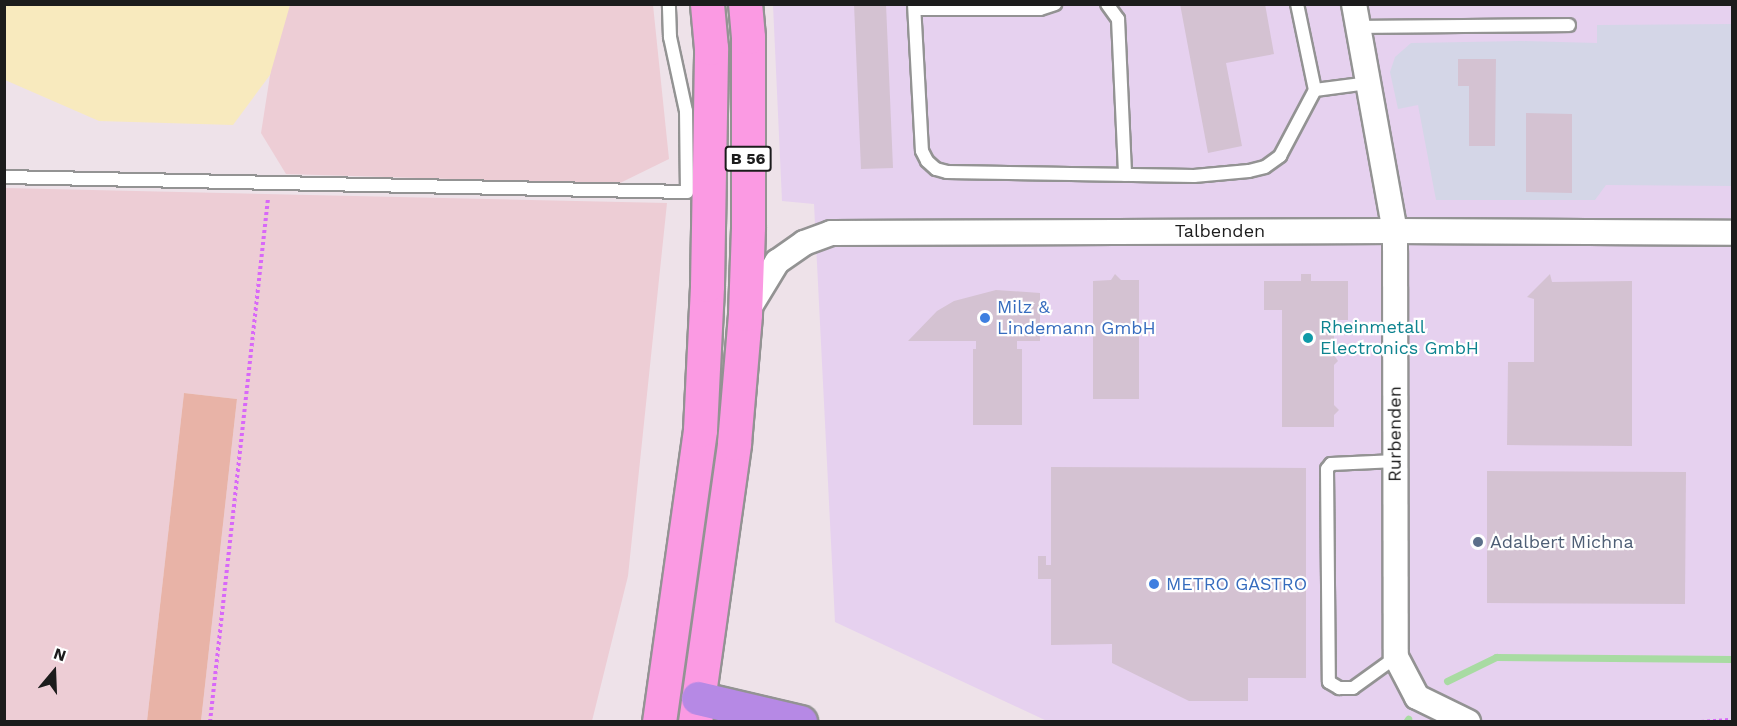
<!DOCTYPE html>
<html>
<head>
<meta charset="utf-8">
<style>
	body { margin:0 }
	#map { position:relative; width:1737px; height:726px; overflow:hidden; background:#eee2e9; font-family:"Work Sans",sans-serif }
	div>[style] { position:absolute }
	.commercial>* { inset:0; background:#e6d1ef }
	.industrial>* { inset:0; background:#d4d6e7 }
	.farmland>* { inset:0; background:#edcdd5 }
	.grass>* { inset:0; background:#e8b3a7 }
	.park>* { inset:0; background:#f8eabe }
	.stream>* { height:7px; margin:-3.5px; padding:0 3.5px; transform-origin:3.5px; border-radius:3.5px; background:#a8dba2 }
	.building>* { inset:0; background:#d4c2d2 }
	.path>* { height:4px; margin-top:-2px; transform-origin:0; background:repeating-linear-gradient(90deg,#d868f8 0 3px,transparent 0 6px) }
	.roads { filter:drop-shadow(2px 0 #939393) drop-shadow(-2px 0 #939393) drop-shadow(0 2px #939393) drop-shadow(0 -2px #939393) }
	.service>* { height:12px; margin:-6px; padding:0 6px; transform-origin:6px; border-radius:6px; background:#fff }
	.minor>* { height:24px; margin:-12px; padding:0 12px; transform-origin:12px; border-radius:12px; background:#fff }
	.primary>* { height:33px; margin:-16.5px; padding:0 16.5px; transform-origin:16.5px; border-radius:16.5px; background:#fb9ae3 }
	.motorway>* { height:33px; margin:-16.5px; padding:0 16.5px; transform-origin:16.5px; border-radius:16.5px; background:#b689e5 }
	.dots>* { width:16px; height:16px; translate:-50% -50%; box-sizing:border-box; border:3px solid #fff; border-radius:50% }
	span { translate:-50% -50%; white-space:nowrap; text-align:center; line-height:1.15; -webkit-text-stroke:4.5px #fff; paint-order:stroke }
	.shield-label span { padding:2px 4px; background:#fff; border:2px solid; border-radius:4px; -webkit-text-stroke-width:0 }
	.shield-label { font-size:16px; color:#1c1c1c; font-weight:700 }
	.street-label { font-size:18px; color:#1c1c1c }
	.shop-label { font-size:18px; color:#366cbe }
	.left { translate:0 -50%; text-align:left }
	.culture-label { font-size:18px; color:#0d838f }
	.service-label { font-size:18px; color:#4e5e75 }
	.frame { position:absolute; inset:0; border:6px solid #1c1c1c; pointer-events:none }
	.north { position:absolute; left:24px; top:642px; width:60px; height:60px; -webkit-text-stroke:4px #fff; paint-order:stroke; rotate:19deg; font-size:16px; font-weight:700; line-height:24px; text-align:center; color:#1c1c1c }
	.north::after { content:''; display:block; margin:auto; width:21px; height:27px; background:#1c1c1c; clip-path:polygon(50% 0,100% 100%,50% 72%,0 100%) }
</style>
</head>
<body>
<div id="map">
	<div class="commercial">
		<div style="clip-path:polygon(773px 5px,1732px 5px,1732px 721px,1047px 721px,835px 622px,814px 204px,782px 201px)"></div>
	</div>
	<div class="industrial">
		<div style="clip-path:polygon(1732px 24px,1732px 186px,1606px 185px,1595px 200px,1436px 200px,1418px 105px,1398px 109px,1390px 72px,1395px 57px,1411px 43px,1521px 41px,1597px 43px,1597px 25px)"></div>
	</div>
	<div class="farmland">
		<div style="clip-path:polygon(281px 5px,653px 5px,669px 159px,618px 184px,286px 174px,261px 133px)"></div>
		<div style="clip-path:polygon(5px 188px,667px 203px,628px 576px,592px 721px,201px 721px,237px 399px,184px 393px,147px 721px,5px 722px)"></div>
	</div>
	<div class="grass">
		<div style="clip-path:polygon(184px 393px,237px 399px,201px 721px,147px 721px)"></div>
	</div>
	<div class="park">
		<div style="clip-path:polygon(5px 4px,290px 4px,290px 5px,270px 75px,233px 125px,99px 121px,5px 80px)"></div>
	</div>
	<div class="stream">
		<div style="left:1447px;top:681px;width:55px;rotate:-26.1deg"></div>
		<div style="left:1496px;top:657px;width:236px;rotate:0.5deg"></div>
		<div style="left:1406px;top:722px;width:4px;rotate:-56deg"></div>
	</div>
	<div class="building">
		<div style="clip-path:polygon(854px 4px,886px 4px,893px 168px,861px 169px)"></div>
		<div style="clip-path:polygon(1180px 4px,1265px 4px,1274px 54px,1226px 63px,1242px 146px,1208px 153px)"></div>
		<div style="clip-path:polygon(1458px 59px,1496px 59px,1495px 146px,1469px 146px,1469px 86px,1458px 86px)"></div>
		<div style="clip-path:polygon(1526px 113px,1572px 114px,1572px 193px,1526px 192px)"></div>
		<div style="clip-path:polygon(1115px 274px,1121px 280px,1139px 280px,1139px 399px,1093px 399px,1093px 281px,1111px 280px)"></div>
		<div style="clip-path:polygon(1301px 274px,1311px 274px,1311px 281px,1348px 281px,1348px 320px,1334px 320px,1334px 355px,1338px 361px,1334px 365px,1334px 405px,1339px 410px,1334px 415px,1334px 427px,1282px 427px,1282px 310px,1264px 310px,1264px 281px,1301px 281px)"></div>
		<div style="clip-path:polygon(1550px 274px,1552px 282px,1632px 281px,1632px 446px,1507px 445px,1508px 362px,1534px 362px,1534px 299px,1527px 297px)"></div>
		<div style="clip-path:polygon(996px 290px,1040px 293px,1040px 341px,1017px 341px,1017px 349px,1022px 349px,1022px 425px,973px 425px,973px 349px,976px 349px,976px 341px,908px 341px,937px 311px,954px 301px)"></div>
		<div style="clip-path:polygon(1051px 467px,1306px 468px,1306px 678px,1248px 678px,1248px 701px,1189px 701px,1112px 663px,1112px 644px,1051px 645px,1051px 579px,1038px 579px,1038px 556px,1046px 556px,1046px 565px,1051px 565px)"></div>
		<div style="clip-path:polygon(1487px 471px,1686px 472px,1685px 604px,1487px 603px)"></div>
	</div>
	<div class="path">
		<div style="left:210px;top:722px;width:527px;rotate:-83.68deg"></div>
		<div style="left:1701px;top:722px;width:31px;rotate:-4deg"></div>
	</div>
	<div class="roads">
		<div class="service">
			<div style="left:914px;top:4px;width:147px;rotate:86.9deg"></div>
			<div style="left:922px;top:151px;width:11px;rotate:63deg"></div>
			<div style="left:927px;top:161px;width:12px;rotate:42deg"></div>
			<div style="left:936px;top:169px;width:11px;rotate:15deg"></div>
			<div style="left:947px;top:172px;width:247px;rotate:0.9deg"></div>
			<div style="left:1194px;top:176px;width:55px;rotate:-5.2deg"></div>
			<div style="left:1249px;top:171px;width:16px;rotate:-14deg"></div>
			<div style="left:1265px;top:167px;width:19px;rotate:-36deg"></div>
			<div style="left:1280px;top:156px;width:75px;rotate:-62.1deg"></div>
			<div style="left:1315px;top:90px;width:88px;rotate:-101.8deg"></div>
			<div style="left:1107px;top:4px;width:19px;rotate:54deg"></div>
			<div style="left:1118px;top:19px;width:156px;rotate:87.4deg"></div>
			<div style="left:915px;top:9px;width:125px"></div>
			<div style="left:1040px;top:9px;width:16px;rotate:-18deg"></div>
			<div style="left:1358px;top:27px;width:211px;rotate:-0.5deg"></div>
			<div style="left:1315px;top:90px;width:53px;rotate:-7.5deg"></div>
			<div style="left:4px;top:177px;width:683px;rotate:1.26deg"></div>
			<div style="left:687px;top:192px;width:81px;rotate:-90.7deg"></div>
			<div style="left:686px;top:111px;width:76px;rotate:-102.2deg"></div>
			<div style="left:670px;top:37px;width:33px;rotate:-92deg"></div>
			<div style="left:1396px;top:461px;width:65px;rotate:177.4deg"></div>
			<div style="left:1331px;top:464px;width:6px;rotate:129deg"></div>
			<div style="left:1327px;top:469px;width:213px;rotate:89.5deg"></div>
			<div style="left:1329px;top:682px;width:12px;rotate:31deg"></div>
			<div style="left:1339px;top:688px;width:14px"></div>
			<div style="left:1353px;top:688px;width:53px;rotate:-35.8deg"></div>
		</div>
		<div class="minor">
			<div style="left:1354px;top:4px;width:231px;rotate:79.8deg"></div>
			<div style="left:1395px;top:231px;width:426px;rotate:89.9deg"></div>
			<div style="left:1396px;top:657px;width:45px;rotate:62.3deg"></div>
			<div style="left:1417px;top:697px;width:57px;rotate:26.1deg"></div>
			<div style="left:746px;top:313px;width:60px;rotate:-58.7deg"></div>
			<div style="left:777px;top:262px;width:33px;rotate:-35deg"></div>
			<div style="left:804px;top:243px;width:29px;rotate:-20deg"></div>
			<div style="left:831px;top:233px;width:564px;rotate:-0.2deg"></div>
			<div style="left:1395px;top:231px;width:337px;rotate:0.3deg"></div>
		</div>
		<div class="primary">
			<div style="left:659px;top:722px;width:295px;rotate:-82deg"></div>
			<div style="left:700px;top:430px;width:145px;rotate:-87.2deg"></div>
			<div style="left:707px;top:285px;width:237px;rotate:-89deg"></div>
			<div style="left:711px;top:48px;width:44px;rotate:-95.2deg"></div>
			<div style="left:695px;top:722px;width:282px;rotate:-82deg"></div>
			<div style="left:734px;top:443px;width:129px;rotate:-85.1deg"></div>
			<div style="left:745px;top:314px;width:88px;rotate:-88deg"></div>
			<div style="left:748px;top:226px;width:189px;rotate:-90deg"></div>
			<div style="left:748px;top:37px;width:33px;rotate:-95deg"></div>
		</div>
		<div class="motorway">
			<div style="left:698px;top:698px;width:105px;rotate:13.2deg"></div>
		</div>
	</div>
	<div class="dots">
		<div style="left:985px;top:318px;background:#3f7fe0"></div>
		<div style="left:1308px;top:338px;background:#0f9aa8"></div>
		<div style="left:1478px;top:542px;background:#5c6f8a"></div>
		<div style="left:1154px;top:584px;background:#3f7fe0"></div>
	</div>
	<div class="shield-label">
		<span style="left:748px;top:159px">B 56</span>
	</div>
	<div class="street-label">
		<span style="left:1220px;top:231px">Talbenden</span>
		<span style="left:1395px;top:434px;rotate:-90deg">Rurbenden</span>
	</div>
	<div class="shop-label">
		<span class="left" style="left:997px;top:318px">Milz &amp;<br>Lindemann GmbH</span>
		<span class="left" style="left:1166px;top:584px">METRO GASTRO</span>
	</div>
	<div class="culture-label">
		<span class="left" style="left:1320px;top:338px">Rheinmetall<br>Electronics GmbH</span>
	</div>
	<div class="service-label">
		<span class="left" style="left:1490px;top:542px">Adalbert Michna</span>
	</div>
	<div class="frame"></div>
	<div class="north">N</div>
</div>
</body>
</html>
